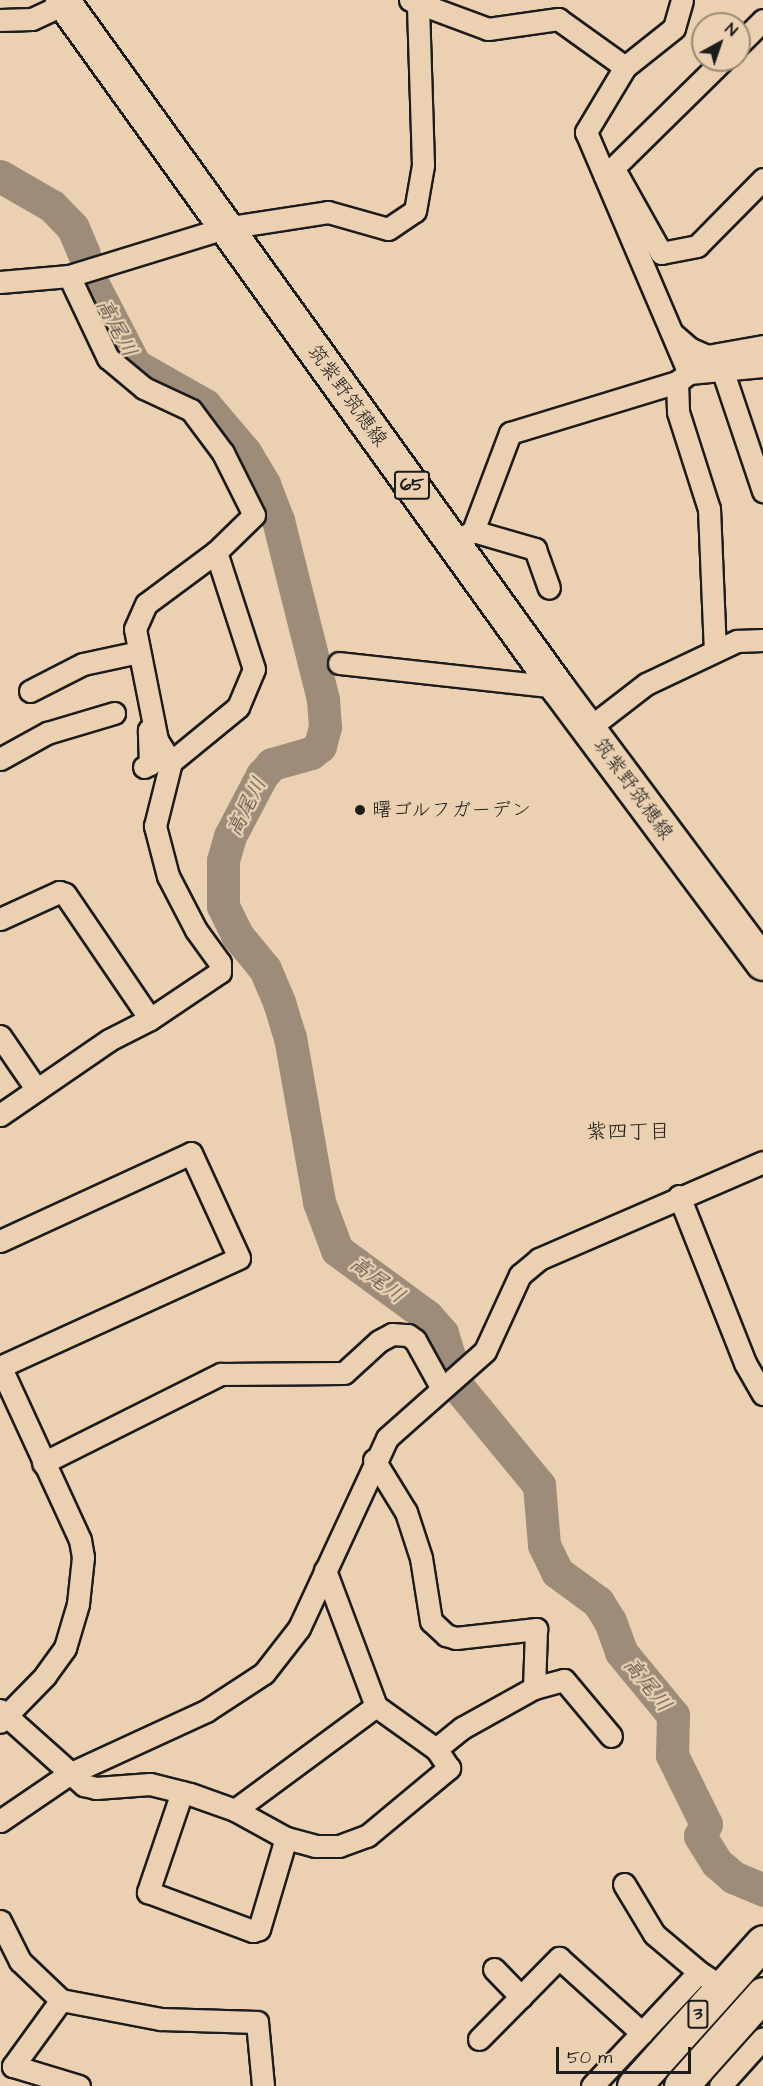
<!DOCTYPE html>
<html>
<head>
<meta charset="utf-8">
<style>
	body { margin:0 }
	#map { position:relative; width:763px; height:2086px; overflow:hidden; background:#ebd1b2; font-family:"Architects Daughter","Klee One",sans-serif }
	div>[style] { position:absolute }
	.river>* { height:33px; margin:-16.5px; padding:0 16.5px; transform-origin:16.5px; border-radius:16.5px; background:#9c8c79 }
	.roads { filter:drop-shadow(2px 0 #1c1c1c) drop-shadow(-2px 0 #1c1c1c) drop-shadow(0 2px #1c1c1c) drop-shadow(0 -2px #1c1c1c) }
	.minor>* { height:21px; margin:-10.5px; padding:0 10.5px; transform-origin:10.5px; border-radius:10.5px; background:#ebd1b2 }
	.primary>* { height:33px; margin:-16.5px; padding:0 16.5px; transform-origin:16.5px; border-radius:16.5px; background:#ebd1b2 }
	.trunk>* { height:33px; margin:-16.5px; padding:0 16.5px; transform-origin:16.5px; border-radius:16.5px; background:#ebd1b2 }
	.dots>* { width:16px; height:16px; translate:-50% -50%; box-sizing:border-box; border:3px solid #ebd1b2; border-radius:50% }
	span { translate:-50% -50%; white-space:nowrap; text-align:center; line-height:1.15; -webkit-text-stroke:5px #ebd1b2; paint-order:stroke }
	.shield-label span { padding:2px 4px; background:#ebd1b2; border:2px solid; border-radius:4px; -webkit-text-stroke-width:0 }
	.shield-label { font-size:18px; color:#1c1c1c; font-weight:700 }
	.street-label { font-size:20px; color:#1c1c1c }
	.poi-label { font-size:20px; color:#1c1c1c }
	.left { translate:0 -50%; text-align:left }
	.water-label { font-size:21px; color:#49433d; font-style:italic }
	.neighbourhood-label { font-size:21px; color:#1c1c1c }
	.north { position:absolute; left:691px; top:12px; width:60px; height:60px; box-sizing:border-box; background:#ebd1b2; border:2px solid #988976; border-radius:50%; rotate:40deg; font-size:16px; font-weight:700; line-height:24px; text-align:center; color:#1c1c1c }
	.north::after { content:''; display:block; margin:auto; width:21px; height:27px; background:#1c1c1c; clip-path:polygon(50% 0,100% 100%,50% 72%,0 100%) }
	.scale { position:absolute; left:556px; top:2047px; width:135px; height:27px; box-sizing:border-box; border:3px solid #1c1c1c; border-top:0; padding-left:8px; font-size:18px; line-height:21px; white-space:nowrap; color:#1c1c1c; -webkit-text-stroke:4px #ebd1b2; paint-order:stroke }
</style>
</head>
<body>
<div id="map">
	<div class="river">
		<div style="left:0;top:176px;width:60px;rotate:30deg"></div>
		<div style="left:52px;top:206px;width:30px;rotate:46deg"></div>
		<div style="left:73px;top:228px;width:28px;rotate:67deg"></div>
		<div style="left:94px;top:286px;width:89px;rotate:62.6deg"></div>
		<div style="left:135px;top:365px;width:81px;rotate:29.7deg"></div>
		<div style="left:205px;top:405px;width:62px;rotate:49.6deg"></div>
		<div style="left:245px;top:452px;width:37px;rotate:59deg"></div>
		<div style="left:264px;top:484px;width:39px;rotate:69deg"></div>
		<div style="left:278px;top:520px;width:185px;rotate:75.9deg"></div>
		<div style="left:323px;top:699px;width:28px;rotate:86deg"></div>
		<div style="left:325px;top:727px;width:20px;rotate:105deg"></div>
		<div style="left:320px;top:746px;width:11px;rotate:142deg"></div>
		<div style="left:311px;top:753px;width:41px;rotate:164.2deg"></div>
		<div style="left:272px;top:764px;width:15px;rotate:132deg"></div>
		<div style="left:262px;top:775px;width:69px;rotate:117.7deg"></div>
		<div style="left:230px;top:836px;width:25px;rotate:106deg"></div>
		<div style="left:223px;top:860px;width:46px;rotate:90deg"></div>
		<div style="left:223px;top:906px;width:32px;rotate:64deg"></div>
		<div style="left:237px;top:935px;width:44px;rotate:50.5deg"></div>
		<div style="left:265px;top:969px;width:36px;rotate:67deg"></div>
		<div style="left:279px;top:1002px;width:37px;rotate:73deg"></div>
		<div style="left:290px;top:1037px;width:168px;rotate:80deg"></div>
		<div style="left:319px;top:1202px;width:51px;rotate:69.4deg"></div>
		<div style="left:337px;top:1250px;width:112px;rotate:36.3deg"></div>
		<div style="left:427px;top:1316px;width:23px;rotate:49deg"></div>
		<div style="left:442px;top:1333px;width:37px;rotate:73deg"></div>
		<div style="left:459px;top:1388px;width:126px;rotate:50.5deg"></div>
		<div style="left:539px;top:1485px;width:60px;rotate:85.2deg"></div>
		<div style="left:544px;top:1545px;width:30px;rotate:64deg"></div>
		<div style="left:557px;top:1572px;width:51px;rotate:36.2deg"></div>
		<div style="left:598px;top:1602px;width:22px;rotate:58deg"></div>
		<div style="left:610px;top:1621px;width:33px;rotate:70deg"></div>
		<div style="left:621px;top:1652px;width:82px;rotate:50.5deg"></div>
		<div style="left:673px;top:1715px;width:40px;rotate:91.4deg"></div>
		<div style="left:672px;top:1755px;width:77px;rotate:63.8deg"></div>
		<div style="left:706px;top:1824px;width:13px;rotate:117deg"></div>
		<div style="left:700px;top:1836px;width:32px;rotate:58deg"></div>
		<div style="left:717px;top:1863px;width:21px;rotate:41deg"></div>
		<div style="left:733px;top:1877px;width:33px;rotate:23deg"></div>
	</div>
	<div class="roads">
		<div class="minor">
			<div style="left:410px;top:0;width:83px;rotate:20.4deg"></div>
			<div style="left:488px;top:29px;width:71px;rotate:-8.1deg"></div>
			<div style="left:558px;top:19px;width:82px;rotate:35.6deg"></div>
			<div style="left:682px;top:0;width:29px;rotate:106deg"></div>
			<div style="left:674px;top:28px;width:63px;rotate:141.5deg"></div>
			<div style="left:625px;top:67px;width:76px;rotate:121deg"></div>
			<div style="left:586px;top:132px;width:262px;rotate:66.9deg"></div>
			<div style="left:0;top:20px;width:32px;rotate:-2deg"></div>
			<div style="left:32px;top:19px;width:35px;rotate:-25deg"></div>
			<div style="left:739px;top:44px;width:34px;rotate:-45deg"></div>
			<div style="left:615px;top:171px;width:94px;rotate:60.7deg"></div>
			<div style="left:661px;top:253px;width:37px;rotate:-11deg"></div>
			<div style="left:697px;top:246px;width:94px;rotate:-45.4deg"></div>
			<div style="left:605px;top:176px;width:165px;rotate:-44.5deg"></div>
			<div style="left:69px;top:276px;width:91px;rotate:64.6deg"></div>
			<div style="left:108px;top:358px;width:47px;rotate:39.8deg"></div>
			<div style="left:144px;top:388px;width:52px;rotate:25.1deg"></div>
			<div style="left:191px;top:410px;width:54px;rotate:53.3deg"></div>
			<div style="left:223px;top:453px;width:69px;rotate:63.4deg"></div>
			<div style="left:254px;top:515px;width:53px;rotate:135.8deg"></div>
			<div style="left:216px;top:552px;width:87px;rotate:143.4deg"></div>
			<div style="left:146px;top:604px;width:27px;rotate:114deg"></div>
			<div style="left:135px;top:629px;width:113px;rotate:78.8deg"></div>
			<div style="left:157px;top:740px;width:26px;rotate:58deg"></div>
			<div style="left:0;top:282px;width:69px;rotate:-5deg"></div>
			<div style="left:69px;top:276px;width:163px;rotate:-17.1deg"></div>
			<div style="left:225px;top:228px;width:104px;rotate:-8.8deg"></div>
			<div style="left:328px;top:212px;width:62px;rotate:15.8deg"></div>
			<div style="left:388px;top:229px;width:32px;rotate:-34deg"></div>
			<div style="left:415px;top:211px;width:47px;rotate:-80.1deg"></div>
			<div style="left:423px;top:165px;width:159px;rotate:-91.8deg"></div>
			<div style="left:673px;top:334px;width:21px;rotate:41deg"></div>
			<div style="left:689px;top:348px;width:20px;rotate:24deg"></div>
			<div style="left:707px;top:356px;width:57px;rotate:-10.1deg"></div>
			<div style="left:723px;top:372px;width:126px;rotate:71.4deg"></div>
			<div style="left:677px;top:382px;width:30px;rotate:88deg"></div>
			<div style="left:678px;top:412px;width:102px;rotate:72.3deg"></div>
			<div style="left:709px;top:509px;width:141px;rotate:87.6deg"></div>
			<div style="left:473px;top:531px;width:65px;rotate:16.2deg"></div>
			<div style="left:535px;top:549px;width:41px;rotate:70.3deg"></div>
			<div style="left:454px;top:543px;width:22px;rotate:-32deg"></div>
			<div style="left:473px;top:531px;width:105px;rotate:-69.3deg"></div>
			<div style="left:510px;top:433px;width:175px;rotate:-17deg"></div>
			<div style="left:677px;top:382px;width:15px;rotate:-37deg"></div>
			<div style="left:689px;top:373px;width:74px;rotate:-5.4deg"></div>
			<div style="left:339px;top:663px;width:219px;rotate:6.3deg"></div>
			<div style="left:30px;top:691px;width:59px;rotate:-27deg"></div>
			<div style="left:83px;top:664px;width:57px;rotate:-12.1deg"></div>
			<div style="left:589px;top:728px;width:72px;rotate:-37.7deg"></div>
			<div style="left:646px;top:684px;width:101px;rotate:-25.3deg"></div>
			<div style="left:737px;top:641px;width:26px;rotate:-2deg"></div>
			<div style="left:0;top:759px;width:54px;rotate:-29deg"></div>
			<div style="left:47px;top:733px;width:70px;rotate:-16.6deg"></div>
			<div style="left:144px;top:767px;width:7px;rotate:-27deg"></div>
			<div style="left:150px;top:764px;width:34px;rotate:-92deg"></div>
			<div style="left:0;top:919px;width:65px;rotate:-24.6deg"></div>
			<div style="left:59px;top:892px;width:6px;rotate:18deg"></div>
			<div style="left:65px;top:894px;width:151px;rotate:55.8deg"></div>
			<div style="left:0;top:1036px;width:65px;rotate:55.6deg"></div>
			<div style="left:0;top:1115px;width:132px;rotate:-34.5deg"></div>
			<div style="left:109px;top:1040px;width:46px;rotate:-27.1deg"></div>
			<div style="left:150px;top:1019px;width:84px;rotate:-33.9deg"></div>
			<div style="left:220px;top:972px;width:9px;rotate:-90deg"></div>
			<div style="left:220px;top:963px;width:41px;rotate:-126deg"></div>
			<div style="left:196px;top:930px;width:61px;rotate:-117.4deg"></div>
			<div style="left:168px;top:876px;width:52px;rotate:-104.6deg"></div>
			<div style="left:155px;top:826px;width:66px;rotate:-76deg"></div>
			<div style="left:171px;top:762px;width:87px;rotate:-39.4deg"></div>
			<div style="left:238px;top:707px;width:41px;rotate:-67.2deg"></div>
			<div style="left:254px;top:669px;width:123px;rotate:-108deg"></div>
			<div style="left:679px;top:1196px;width:180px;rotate:68.4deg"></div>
			<div style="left:745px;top:1363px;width:36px;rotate:60deg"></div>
			<div style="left:0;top:1241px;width:210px;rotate:-24.7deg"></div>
			<div style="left:191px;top:1153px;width:115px;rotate:65.4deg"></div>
			<div style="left:239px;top:1258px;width:263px;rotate:155.5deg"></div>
			<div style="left:0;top:1366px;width:192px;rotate:65.3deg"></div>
			<div style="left:80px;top:1540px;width:17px;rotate:80deg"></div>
			<div style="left:83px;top:1557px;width:47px;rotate:96.1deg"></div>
			<div style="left:78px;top:1604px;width:46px;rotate:106.5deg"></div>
			<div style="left:65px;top:1648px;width:34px;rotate:126deg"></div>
			<div style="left:45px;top:1676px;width:64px;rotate:134.4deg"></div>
			<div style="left:374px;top:1460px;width:61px;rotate:58.4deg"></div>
			<div style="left:406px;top:1512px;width:48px;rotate:71.9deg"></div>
			<div style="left:421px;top:1558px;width:64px;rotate:81deg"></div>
			<div style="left:431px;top:1621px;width:21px;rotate:43deg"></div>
			<div style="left:446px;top:1635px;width:10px;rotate:17deg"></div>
			<div style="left:456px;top:1638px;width:81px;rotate:-6.4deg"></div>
			<div style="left:536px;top:1629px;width:59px;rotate:91.9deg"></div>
			<div style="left:43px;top:1463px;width:199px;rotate:-26.6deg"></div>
			<div style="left:221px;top:1374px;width:123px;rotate:-0.5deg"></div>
			<div style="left:344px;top:1373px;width:47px;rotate:-42.4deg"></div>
			<div style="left:379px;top:1341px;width:15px;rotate:-28deg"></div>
			<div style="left:392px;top:1334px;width:16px;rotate:4deg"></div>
			<div style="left:408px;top:1335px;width:9px;rotate:36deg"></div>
			<div style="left:415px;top:1340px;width:54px;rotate:61deg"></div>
			<div style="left:0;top:1710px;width:113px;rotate:41.8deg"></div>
			<div style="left:84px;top:1785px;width:12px;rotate:14deg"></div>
			<div style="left:96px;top:1788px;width:54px;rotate:-4.2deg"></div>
			<div style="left:150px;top:1784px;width:41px;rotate:14deg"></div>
			<div style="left:190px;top:1794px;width:48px;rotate:19.6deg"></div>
			<div style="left:235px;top:1810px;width:58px;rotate:28.8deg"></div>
			<div style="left:286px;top:1838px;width:30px;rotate:15deg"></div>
			<div style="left:315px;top:1846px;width:24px"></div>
			<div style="left:339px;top:1846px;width:30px;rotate:-20deg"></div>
			<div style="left:367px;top:1836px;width:107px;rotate:-39.7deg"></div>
			<div style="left:449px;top:1768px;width:23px;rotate:-124deg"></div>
			<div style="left:436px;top:1749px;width:74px;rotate:-144.4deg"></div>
			<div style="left:376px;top:1706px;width:145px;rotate:-110.6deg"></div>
			<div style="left:436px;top:1749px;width:33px;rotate:-39deg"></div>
			<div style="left:462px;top:1728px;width:82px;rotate:-29.1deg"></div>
			<div style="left:534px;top:1688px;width:31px;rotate:-15deg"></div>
			<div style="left:564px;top:1680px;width:73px;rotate:50deg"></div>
			<div style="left:182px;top:1792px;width:106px;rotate:108.8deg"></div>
			<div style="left:148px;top:1892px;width:112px;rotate:20.4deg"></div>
			<div style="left:253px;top:1931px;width:6px;rotate:-18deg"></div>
			<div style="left:259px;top:1929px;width:95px;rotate:-73.5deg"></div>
			<div style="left:235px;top:1810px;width:175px;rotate:-36.4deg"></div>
			<div style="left:0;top:1821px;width:83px;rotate:-34.3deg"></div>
			<div style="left:69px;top:1774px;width:151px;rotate:-24.7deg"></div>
			<div style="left:206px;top:1711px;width:69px;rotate:-33.2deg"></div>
			<div style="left:264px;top:1673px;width:57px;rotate:-52.1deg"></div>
			<div style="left:299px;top:1628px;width:209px;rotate:-65.1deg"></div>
			<div style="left:387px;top:1438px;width:131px;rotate:-41.6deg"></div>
			<div style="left:485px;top:1351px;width:84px;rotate:-65.3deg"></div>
			<div style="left:520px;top:1275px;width:25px;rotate:-40deg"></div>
			<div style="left:539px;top:1259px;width:244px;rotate:-23.4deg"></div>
			<div style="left:624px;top:1884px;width:58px;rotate:59deg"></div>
			<div style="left:654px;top:1934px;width:59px;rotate:40.2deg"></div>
			<div style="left:0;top:1921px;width:45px;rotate:63.4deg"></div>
			<div style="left:20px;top:1961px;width:57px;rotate:43.6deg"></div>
			<div style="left:61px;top:2000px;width:82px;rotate:126deg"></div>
			<div style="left:13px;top:2066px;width:69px;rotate:16.9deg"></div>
			<div style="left:494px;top:1969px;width:39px;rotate:46deg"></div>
			<div style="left:61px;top:2000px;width:102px;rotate:10.8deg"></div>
			<div style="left:161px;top:2019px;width:96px;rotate:1.8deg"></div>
			<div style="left:257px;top:2022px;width:64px;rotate:84.6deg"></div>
			<div style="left:479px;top:2039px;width:114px;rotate:-45.4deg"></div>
			<div style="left:559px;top:1958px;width:112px;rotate:42.1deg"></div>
			<div style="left:592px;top:2086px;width:156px;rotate:-46.8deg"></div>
			<div style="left:699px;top:1972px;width:27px;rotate:33deg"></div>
			<div style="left:720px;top:2086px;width:64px;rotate:-48.1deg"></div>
		</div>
		<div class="primary">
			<div style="left:62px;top:0;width:847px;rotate:54.23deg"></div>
			<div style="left:557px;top:687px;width:344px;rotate:53.3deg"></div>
		</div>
		<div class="trunk">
			<div style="left:634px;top:2086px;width:193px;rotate:-48.1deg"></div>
			<div style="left:681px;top:2086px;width:123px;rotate:-48.3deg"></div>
		</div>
	</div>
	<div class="dots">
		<div style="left:360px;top:810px;background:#1c1c1c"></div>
	</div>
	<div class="shield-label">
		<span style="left:412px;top:485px">65</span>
		<span style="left:698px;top:2014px">3</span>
	</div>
	<div class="street-label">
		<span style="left:347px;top:396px;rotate:54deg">筑紫野筑穂線</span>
		<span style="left:633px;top:789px;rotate:54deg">筑紫野筑穂線</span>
	</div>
	<div class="poi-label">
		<span class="left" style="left:372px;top:810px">曙ゴルフガーデン</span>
	</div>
	<div class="water-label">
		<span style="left:116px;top:328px;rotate:62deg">高尾川</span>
		<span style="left:247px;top:807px;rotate:-63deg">高尾川</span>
		<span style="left:377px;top:1280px;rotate:37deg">高尾川</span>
		<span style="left:647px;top:1685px;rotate:51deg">高尾川</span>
	</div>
	<div class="neighbourhood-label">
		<span style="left:628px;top:1132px">紫四丁目</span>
	</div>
	<div class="north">N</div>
	<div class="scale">50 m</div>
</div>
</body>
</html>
